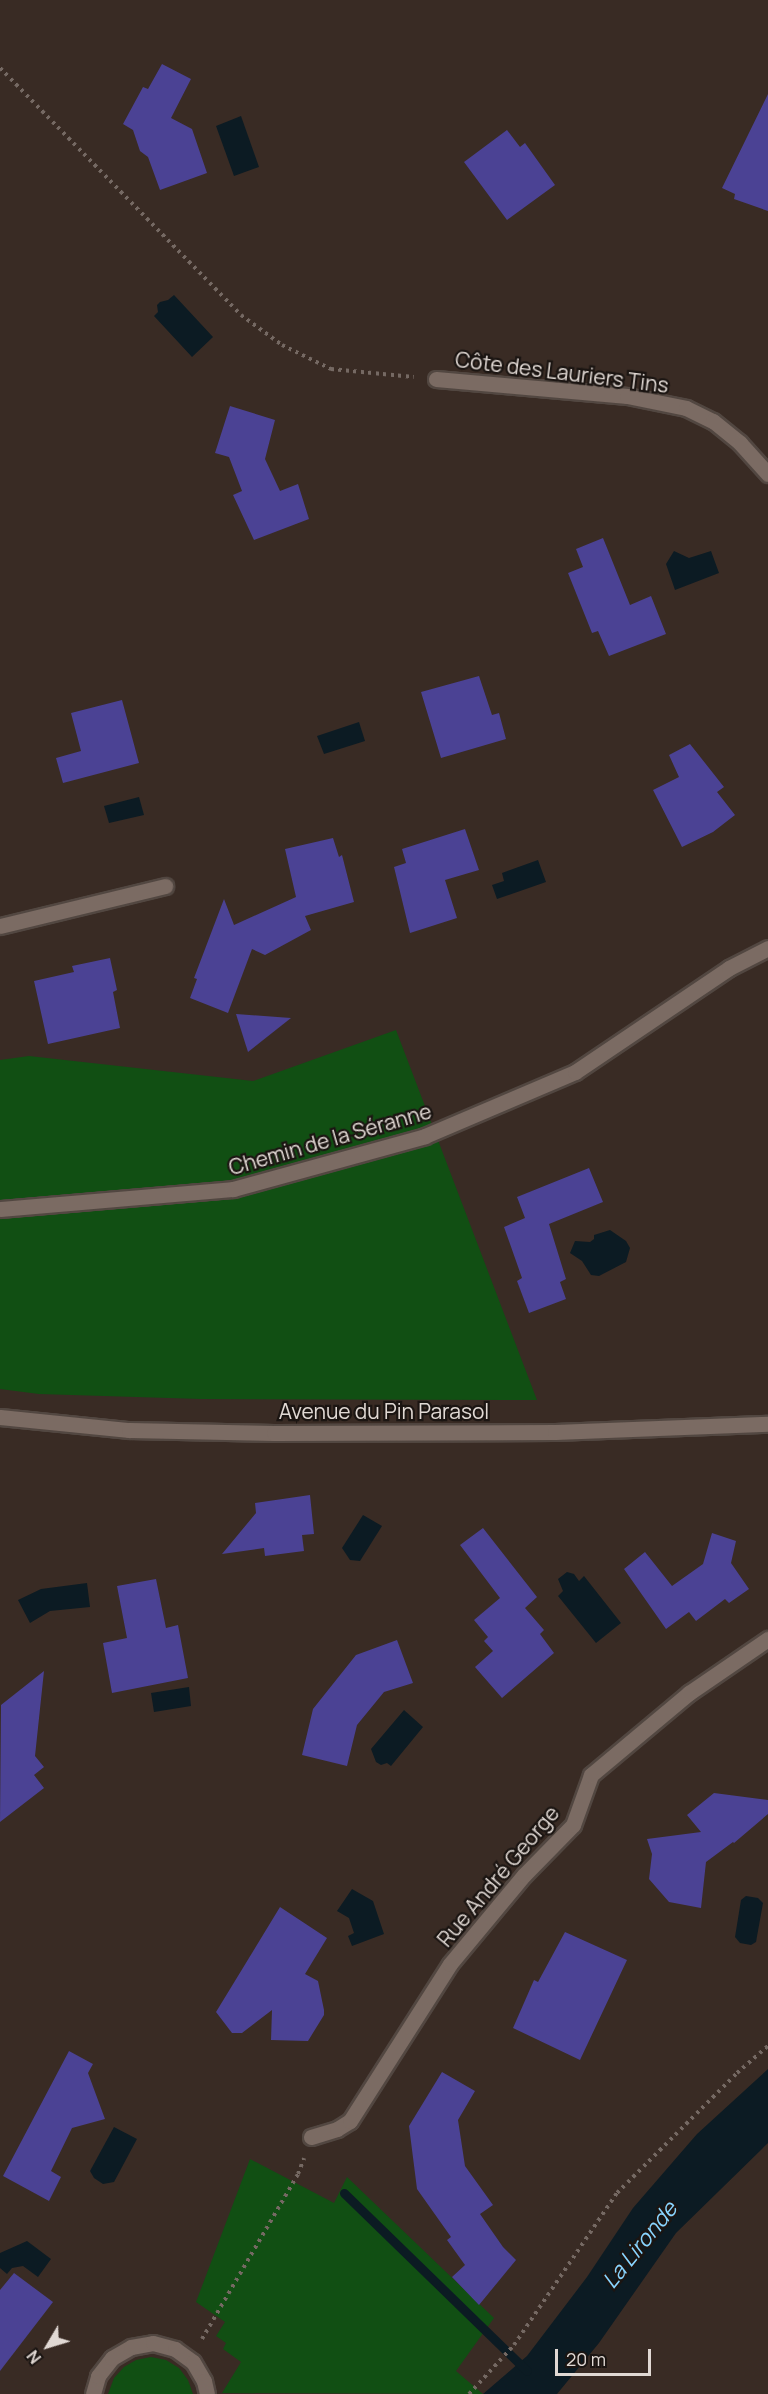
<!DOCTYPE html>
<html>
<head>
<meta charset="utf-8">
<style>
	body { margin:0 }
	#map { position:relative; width:768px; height:2394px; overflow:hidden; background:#392b24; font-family:Manrope,sans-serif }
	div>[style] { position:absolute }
	.green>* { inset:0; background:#114f13 }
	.water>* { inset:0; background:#0c1b23 }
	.stream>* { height:9px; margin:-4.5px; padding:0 4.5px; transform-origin:4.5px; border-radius:4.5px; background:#0c1b23 }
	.building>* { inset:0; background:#4b4294 }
	.path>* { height:4px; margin-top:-2px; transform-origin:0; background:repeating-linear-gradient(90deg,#756963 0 3px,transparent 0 7.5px) }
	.roads { filter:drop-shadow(2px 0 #524741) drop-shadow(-2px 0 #524741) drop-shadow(0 2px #524741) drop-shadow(0 -2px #524741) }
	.minor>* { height:15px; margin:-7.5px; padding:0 7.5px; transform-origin:7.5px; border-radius:7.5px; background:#7b6b63 }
	.tertiary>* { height:15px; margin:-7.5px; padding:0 7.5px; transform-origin:7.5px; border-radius:7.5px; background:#7b6b63 }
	span { translate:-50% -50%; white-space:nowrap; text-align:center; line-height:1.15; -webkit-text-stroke:4.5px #1b1512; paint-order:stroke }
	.street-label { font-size:21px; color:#e1d9d4 }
	.water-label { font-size:22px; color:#89d5ff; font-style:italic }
	.north { position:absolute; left:18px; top:2316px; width:60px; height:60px; -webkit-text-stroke:4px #1b1512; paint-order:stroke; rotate:232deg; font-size:16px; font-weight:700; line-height:24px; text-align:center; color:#e1d9d4 }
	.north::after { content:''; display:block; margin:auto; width:21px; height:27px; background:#e1d9d4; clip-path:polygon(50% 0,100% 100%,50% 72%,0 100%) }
	.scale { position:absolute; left:555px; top:2349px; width:96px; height:27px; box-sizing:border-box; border:3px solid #e1d9d4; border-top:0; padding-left:8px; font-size:18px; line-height:21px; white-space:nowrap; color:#e1d9d4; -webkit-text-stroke:4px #1b1512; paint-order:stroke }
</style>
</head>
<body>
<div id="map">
	<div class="green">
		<div style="clip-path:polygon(396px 1030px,537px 1400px,201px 1399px,39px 1394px,0 1389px,0 1060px,29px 1056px,253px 1081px)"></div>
		<div style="clip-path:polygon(250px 2159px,334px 2203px,347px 2177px,494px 2318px,456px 2371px,483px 2394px,222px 2393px,241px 2362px,223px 2349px,226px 2343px,216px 2336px,225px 2322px,196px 2302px)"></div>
		<div style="clip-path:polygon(151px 2357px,166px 2360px,179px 2368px,188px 2380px,193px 2394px,108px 2394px,114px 2378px,124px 2367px,136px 2360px)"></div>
	</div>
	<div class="water">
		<div style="clip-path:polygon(241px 116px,259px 167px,234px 176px,216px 126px)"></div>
		<div style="clip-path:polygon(174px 295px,213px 337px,192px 357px,154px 316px,158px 312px,157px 305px,160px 302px,168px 300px)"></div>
		<div style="clip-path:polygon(674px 551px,689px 558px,711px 551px,719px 573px,675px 590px,666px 564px)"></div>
		<div style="clip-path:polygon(359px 722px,365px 741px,324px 754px,317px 736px)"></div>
		<div style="clip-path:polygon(139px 797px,144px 815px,109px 823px,104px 806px)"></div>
		<div style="clip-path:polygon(538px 860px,546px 882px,497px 899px,492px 885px,504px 881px,502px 873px)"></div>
		<div style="clip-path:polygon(610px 1230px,626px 1241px,630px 1248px,626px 1262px,599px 1276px,591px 1275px,582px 1261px,570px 1253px,575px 1241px,590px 1242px,594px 1239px,594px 1235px)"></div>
		<div style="clip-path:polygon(363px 1515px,382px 1526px,360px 1561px,350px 1560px,342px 1548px)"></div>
		<div style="clip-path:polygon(567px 1572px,574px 1574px,579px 1581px,584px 1576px,621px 1623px,596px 1643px,558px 1596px,563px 1591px,558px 1579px)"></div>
		<div style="clip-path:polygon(87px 1583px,90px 1607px,50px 1611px,30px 1623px,18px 1600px,41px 1589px)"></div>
		<div style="clip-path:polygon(189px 1687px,191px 1706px,154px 1712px,151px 1693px)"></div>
		<div style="clip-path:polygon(404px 1710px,423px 1727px,391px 1766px,387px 1763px,381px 1765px,376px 1762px,371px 1749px)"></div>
		<div style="clip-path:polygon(352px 1889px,373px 1901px,384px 1934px,352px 1946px,348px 1936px,354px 1933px,349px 1918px,337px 1911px)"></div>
		<div style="clip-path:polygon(746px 1896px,758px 1898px,763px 1903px,756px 1942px,751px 1945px,740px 1943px,735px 1937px,741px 1900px)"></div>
		<div style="clip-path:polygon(768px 2069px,768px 2143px,676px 2233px,599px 2343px,557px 2394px,483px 2394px,527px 2356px,587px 2277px,633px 2208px,697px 2134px)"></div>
		<div style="clip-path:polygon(114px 2127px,137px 2139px,114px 2182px,103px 2184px,94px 2178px,90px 2171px)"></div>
		<div style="clip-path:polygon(27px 2241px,51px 2259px,38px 2277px,23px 2266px,12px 2268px,7px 2274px,0 2268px,0 2253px)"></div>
	</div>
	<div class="stream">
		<div style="left:344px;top:2193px;width:255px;rotate:44.2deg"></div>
	</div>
	<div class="building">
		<div style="clip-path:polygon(162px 64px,191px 79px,171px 118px,192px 129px,207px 173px,160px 190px,148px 157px,140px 151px,133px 130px,123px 124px,143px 87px,148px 89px)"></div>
		<div style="clip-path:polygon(768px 94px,768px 211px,734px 199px,735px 194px,722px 188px)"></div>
		<div style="clip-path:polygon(507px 130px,520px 147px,525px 143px,555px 185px,507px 220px,464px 162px)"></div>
		<div style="clip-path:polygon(230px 406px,275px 420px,265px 459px,280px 491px,298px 484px,309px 519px,254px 540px,233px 495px,242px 491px,229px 457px,215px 453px)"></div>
		<div style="clip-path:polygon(603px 538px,630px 605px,651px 596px,666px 634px,609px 656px,598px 631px,592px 633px,568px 573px,583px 567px,576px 549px)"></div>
		<div style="clip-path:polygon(479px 676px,492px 715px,499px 713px,506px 739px,441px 758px,421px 692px)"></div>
		<div style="clip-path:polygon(122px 700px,139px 763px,63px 783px,56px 758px,81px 751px,71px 713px)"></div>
		<div style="clip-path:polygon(690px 744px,724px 787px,717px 792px,735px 815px,713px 832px,682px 847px,653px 790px,679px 777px,669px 755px)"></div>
		<div style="clip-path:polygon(465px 829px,479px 870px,445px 880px,457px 918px,410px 933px,394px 867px,406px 863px,402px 849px)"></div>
		<div style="clip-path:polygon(333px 838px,339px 857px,342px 855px,354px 902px,305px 916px,311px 930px,265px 955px,252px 949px,228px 1013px,190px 998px,197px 979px,194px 978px,224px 899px,234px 925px,296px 897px,285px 849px)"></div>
		<div style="clip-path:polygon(110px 958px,117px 990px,113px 992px,120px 1028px,48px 1044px,34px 981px,74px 972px,72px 966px)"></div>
		<div style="clip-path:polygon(236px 1014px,291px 1018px,248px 1052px)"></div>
		<div style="clip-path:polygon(589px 1168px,603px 1202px,549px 1224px,566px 1279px,560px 1282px,566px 1299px,529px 1313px,517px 1281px,522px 1278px,504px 1227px,525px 1218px,517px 1197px)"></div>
		<div style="clip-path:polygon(310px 1495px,314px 1534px,302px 1535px,304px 1551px,265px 1556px,264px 1548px,222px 1554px,256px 1513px,255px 1503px)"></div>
		<div style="clip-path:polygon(483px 1528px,537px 1597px,525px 1608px,544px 1630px,540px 1634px,554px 1653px,502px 1698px,475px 1667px,493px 1651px,484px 1641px,488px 1637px,474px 1620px,500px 1598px,460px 1545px)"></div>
		<div style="clip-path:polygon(712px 1533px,736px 1541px,731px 1563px,749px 1589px,729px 1603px,725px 1599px,696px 1621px,689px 1612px,666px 1629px,624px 1569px,645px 1552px,672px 1586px,703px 1564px)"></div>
		<div style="clip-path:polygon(156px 1579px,166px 1628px,178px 1625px,188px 1678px,112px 1693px,103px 1643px,127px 1638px,117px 1586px)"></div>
		<div style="clip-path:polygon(397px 1640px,413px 1683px,384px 1692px,357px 1725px,347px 1766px,302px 1755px,313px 1709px,356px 1655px)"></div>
		<div style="clip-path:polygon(44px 1671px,35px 1756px,44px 1767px,34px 1775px,44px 1788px,0 1822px,1px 1705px)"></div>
		<div style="clip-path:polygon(714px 1793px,768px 1800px,768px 1814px,734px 1843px,733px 1842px,706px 1862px,701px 1908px,669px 1902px,649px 1879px,652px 1854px,647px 1839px,701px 1832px,687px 1815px)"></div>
		<div style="clip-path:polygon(280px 1907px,327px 1938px,305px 1974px,318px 1981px,324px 2010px,324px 2015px,308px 2041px,271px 2040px,272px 2010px,242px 2033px,232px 2033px,216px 2012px)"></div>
		<div style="clip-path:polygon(565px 1932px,627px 1960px,580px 2060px,513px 2028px,534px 1980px,538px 1982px)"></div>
		<div style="clip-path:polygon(69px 2051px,93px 2064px,88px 2073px,105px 2119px,72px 2128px,51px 2171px,61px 2177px,49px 2201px,3px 2176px)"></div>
		<div style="clip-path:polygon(442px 2072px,475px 2091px,458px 2120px,465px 2166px,493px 2205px,480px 2214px,503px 2247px,516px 2260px,479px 2305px,452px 2277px,465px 2265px,447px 2240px,451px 2237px,417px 2189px,409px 2126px)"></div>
		<div style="clip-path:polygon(14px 2273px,53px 2302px,0 2371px,0 2290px)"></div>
	</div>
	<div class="path">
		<div style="left:0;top:68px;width:345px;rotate:45.7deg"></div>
		<div style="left:241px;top:315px;width:51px;rotate:36.2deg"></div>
		<div style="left:282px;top:345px;width:55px;rotate:26.1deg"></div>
		<div style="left:331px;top:369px;width:83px;rotate:5.5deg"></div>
		<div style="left:202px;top:2339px;width:191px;rotate:-59.8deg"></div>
		<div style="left:298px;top:2174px;width:17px;rotate:-69deg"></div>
		<div style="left:469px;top:2394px;width:67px;rotate:-47.4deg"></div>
		<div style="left:514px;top:2345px;width:184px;rotate:-55.9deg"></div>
		<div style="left:617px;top:2193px;width:170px;rotate:-45deg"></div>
		<div style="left:737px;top:2073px;width:41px;rotate:-41.1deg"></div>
	</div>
	<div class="roads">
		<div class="minor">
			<div style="left:436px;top:379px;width:192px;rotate:5.1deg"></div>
			<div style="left:627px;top:396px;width:60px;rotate:11.5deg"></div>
			<div style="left:686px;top:408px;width:30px;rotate:26deg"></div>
			<div style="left:713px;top:421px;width:35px;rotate:39deg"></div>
			<div style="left:740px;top:443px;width:42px;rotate:47.9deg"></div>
			<div style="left:0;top:926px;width:170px;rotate:-13.6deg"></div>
			<div style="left:0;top:1209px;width:234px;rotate:-4.9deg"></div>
			<div style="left:233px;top:1189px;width:199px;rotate:-15.4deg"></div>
			<div style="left:425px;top:1136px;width:163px;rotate:-23.1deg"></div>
			<div style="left:575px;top:1072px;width:186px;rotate:-34deg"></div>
			<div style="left:729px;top:968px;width:44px;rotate:-27.1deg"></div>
			<div style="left:311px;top:2137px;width:27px;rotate:-17deg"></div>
			<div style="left:337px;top:2129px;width:15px;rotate:-32deg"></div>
			<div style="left:350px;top:2121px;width:186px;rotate:-57.5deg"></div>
			<div style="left:450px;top:1964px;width:116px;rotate:-50.3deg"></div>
			<div style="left:524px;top:1875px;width:70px;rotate:-45.6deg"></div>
			<div style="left:573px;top:1825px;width:53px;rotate:-70.2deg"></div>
			<div style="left:591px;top:1775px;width:128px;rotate:-39.9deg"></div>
			<div style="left:689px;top:1693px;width:96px;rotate:-34.4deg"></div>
			<div style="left:93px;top:2394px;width:19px;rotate:-74deg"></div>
			<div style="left:98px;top:2376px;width:23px;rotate:-52deg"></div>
			<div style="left:112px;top:2358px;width:22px;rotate:-30deg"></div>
			<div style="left:131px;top:2347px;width:22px;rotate:-10deg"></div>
			<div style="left:153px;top:2343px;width:23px;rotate:15deg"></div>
			<div style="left:175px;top:2349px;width:22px;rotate:36deg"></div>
			<div style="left:193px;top:2362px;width:22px;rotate:60deg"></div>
			<div style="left:204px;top:2381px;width:13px;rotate:77deg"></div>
		</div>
		<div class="tertiary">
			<div style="left:0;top:1417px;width:130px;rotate:5.8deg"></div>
			<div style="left:129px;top:1430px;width:145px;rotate:1.2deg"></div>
			<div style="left:274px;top:1433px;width:281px;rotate:-0.2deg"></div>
			<div style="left:555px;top:1432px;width:213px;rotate:-2.2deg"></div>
		</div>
	</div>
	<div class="street-label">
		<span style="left:562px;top:372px;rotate:7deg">Côte des Lauriers Tins</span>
		<span style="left:330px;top:1139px;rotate:-16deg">Chemin de la Séranne</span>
		<span style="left:384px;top:1411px">Avenue du Pin Parasol</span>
		<span style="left:498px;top:1876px;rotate:-50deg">Rue André George</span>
	</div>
	<div class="water-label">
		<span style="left:640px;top:2245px;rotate:-51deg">La Lironde</span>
	</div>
	<div class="north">N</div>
	<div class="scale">20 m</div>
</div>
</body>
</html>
